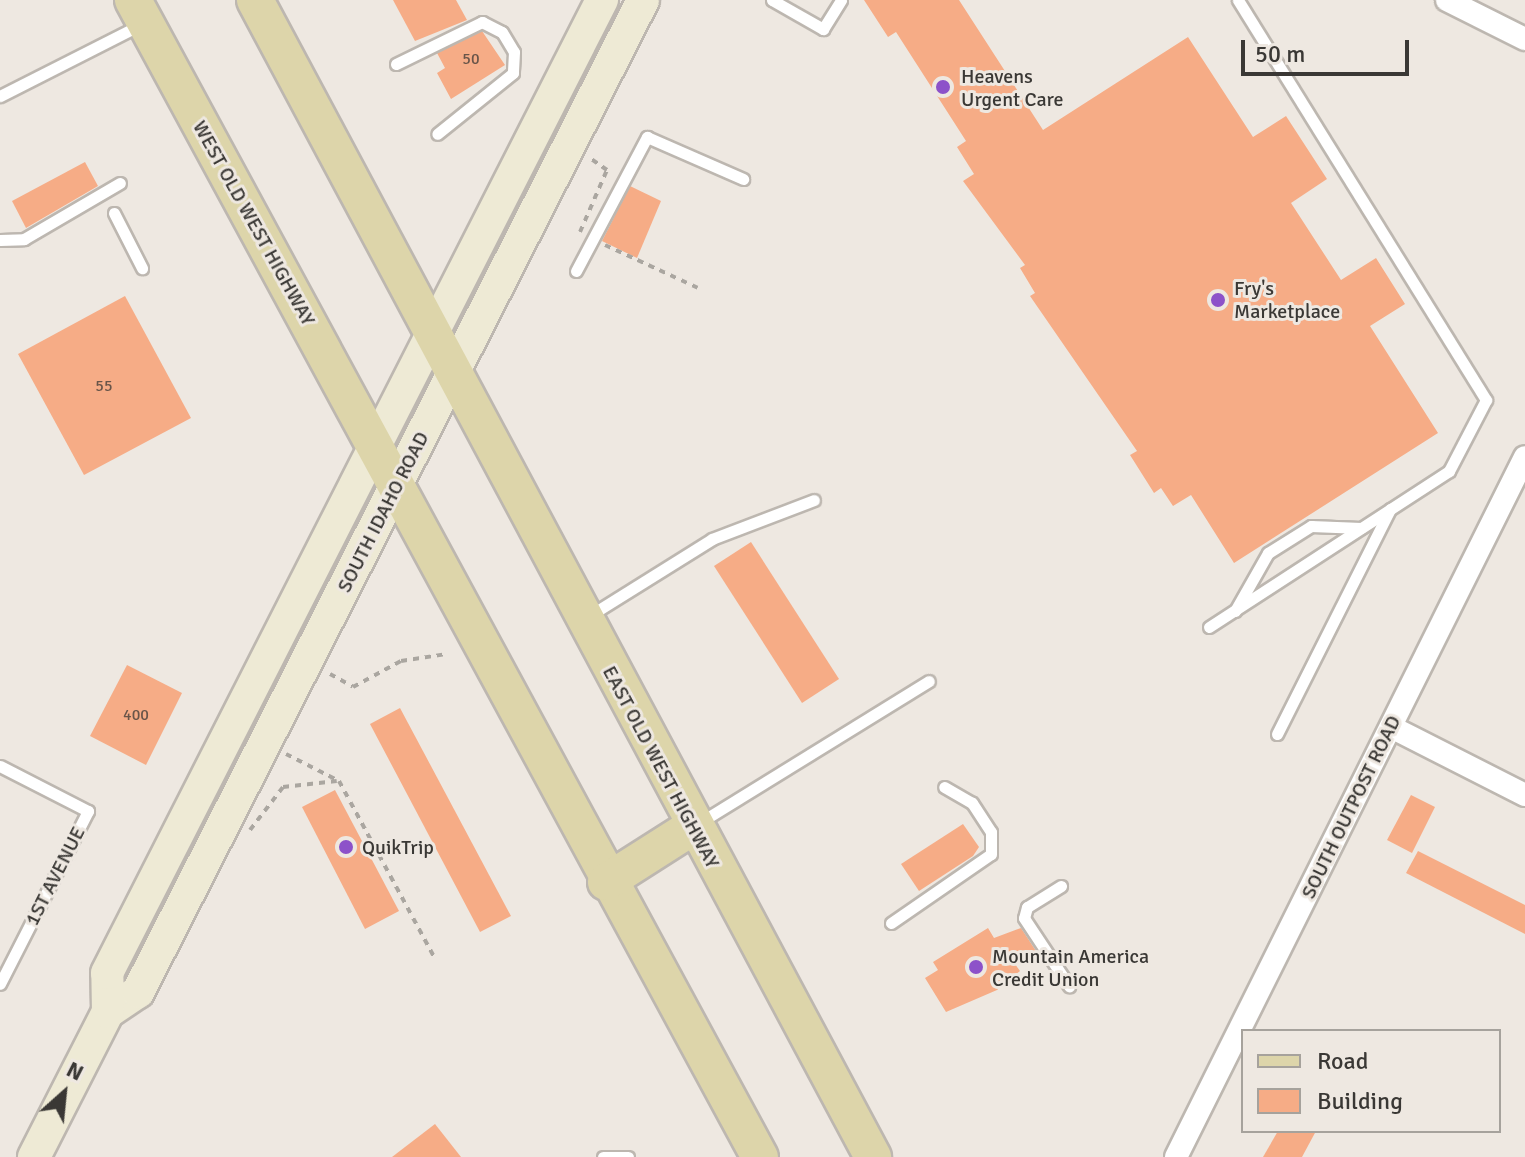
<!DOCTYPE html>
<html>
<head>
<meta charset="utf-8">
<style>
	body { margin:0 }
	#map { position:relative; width:1525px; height:1157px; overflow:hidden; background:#eee8e1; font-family:Signika,sans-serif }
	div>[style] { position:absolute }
	.building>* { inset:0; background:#f6ac86 }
	.path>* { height:4px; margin-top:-2px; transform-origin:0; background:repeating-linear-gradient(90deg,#aaa6a0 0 6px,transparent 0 12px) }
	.roads { filter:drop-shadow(2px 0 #bdb7b0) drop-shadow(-2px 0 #bdb7b0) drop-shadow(0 2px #bdb7b0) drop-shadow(0 -2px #bdb7b0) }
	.service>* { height:11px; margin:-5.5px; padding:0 5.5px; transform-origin:5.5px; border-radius:5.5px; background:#fff }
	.minor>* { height:22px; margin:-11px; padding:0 11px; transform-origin:11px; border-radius:11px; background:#fff }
	.secondary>* { height:32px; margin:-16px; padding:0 16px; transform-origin:16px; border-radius:16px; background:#eeead5 }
	.primary>* { height:36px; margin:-18px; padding:0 18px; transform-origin:18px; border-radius:18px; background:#ddd5aa }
	.dots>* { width:22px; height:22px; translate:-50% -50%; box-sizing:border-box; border:4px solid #eee8e1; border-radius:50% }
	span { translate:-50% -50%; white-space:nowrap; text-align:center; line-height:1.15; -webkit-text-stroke:6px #eee8e1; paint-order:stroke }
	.number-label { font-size:16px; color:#695549 }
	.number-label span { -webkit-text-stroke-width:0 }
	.poi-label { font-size:20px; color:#3a3835 }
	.left { translate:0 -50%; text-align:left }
	.street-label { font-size:20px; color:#3a3835 }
	.legend { position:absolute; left:1241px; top:1029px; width:260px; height:104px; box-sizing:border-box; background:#eee8e1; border:2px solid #a6a29c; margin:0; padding:10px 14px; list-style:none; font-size:24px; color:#3a3835 }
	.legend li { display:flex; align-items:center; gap:16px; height:40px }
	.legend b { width:40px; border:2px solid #a6a29c }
	.north { position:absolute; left:24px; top:1053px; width:80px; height:80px; -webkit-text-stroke:6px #eee8e1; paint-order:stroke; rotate:27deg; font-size:22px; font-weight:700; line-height:32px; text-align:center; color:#3a3835 }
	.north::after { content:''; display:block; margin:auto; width:28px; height:36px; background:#3a3835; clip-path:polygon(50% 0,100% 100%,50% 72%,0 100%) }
	.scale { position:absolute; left:1241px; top:40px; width:168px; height:36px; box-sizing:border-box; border:4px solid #3a3835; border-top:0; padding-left:10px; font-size:24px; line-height:28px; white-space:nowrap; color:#3a3835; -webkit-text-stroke:6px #eee8e1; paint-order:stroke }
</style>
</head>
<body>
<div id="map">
	<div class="building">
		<div style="clip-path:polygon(393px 0,456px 0,467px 20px,415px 41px)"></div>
		<div style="clip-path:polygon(864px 0,959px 0,1043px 130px,1188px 37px,1253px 137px,1286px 116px,1327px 179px,1291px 203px,1341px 280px,1376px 258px,1405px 304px,1370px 326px,1438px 433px,1234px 563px,1191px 495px,1173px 506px,1161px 488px,1154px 493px,1130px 455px,1137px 451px,1030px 296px,1035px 293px,1020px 268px,1025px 265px,963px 181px,974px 174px,957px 147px,966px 141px,896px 32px,888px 37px)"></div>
		<div style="clip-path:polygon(482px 31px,505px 65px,451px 99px,437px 73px,445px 68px,437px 53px)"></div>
		<div style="clip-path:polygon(85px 162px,98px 186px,26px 228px,12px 201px)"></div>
		<div style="clip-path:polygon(630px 186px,661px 201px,637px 258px,602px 241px)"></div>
		<div style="clip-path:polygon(125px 296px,191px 418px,84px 475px,18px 354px)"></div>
		<div style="clip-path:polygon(751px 542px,839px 679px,802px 703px,714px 566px)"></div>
		<div style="clip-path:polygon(127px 665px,182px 693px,146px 765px,90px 736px)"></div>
		<div style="clip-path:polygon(400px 708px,511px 916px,480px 932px,370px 724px)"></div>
		<div style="clip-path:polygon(335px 790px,399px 911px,365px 929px,302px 807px)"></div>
		<div style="clip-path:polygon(1411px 795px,1435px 807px,1412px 853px,1387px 840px)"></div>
		<div style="clip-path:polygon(963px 824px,979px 847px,973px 856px,919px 891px,901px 864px)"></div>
		<div style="clip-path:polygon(1418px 851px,1525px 905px,1525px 934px,1406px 873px)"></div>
		<div style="clip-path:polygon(988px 928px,994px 938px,1021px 928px,1036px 951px,1015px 964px,1020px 971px,997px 990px,946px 1012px,925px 978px,938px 970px,933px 962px)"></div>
		<div style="clip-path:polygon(435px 1124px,461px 1157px,392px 1157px)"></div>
		<div style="clip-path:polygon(1278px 1131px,1316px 1131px,1302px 1157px,1263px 1157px)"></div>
	</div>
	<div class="path">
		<div style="left:580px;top:232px;width:68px;rotate:-66.5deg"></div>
		<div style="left:607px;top:170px;width:19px;rotate:-145deg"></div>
		<div style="left:605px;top:245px;width:102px;rotate:24.8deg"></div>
		<div style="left:330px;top:674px;width:26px;rotate:29deg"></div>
		<div style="left:353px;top:687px;width:55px;rotate:-28.4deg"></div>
		<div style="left:401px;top:661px;width:47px;rotate:-8.7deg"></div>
		<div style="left:286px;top:754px;width:59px;rotate:27deg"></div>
		<div style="left:339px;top:781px;width:200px;rotate:61.6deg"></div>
		<div style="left:250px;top:830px;width:54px;rotate:-52.5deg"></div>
		<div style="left:283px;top:787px;width:54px;rotate:-6.3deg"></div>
	</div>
	<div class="roads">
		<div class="service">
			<div style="left:772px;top:0;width:59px;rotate:29.6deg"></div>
			<div style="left:823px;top:29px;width:34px;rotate:-58deg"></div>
			<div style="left:396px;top:64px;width:96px;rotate:-26deg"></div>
			<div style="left:482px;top:22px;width:22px;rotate:27deg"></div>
			<div style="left:502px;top:32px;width:23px;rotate:59deg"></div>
			<div style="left:514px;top:52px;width:21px;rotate:93deg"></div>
			<div style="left:513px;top:73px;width:97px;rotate:141.2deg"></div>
			<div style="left:0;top:96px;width:159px;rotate:-26.9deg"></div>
			<div style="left:114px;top:213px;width:62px;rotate:63deg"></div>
			<div style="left:0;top:240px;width:24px;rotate:-2deg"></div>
			<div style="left:24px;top:239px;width:111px;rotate:-30.3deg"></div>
			<div style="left:576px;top:271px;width:152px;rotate:-62.1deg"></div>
			<div style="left:647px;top:137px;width:105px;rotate:23.6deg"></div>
			<div style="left:1235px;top:611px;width:67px;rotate:-60.4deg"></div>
			<div style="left:1268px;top:553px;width:51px;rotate:-32.1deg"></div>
			<div style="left:1311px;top:526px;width:50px;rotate:2.3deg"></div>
			<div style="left:589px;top:616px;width:145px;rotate:-32deg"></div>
			<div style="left:712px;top:539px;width:109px;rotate:-20.9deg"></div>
			<div style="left:1209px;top:627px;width:286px;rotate:-33deg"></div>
			<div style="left:1449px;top:471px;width:80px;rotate:-62.5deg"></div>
			<div style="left:1486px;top:400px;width:471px;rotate:-121.8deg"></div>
			<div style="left:1277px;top:734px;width:252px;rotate:-63.3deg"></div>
			<div style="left:0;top:766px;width:99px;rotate:27.1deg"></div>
			<div style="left:88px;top:811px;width:194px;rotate:117deg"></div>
			<div style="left:699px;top:823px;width:270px;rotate:-31.7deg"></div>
			<div style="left:1061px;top:886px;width:40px;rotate:148deg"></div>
			<div style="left:1027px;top:907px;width:11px;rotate:105deg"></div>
			<div style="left:1024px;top:918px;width:82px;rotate:56.5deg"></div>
			<div style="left:891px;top:923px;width:121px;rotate:-34.6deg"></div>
			<div style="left:991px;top:854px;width:22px;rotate:-90deg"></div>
			<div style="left:991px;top:832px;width:35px;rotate:-123deg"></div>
			<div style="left:972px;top:803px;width:32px;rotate:-150deg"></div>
			<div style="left:603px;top:1157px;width:25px"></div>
		</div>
		<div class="minor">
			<div style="left:1447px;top:0;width:87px;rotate:26.6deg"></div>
			<div style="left:1391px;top:727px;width:150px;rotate:26.9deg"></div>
			<div style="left:1176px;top:1157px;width:782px;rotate:-63.5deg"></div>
		</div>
		<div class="secondary">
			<div style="left:108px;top:1012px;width:36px;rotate:-34deg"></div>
			<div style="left:138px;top:992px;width:1113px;rotate:-63.02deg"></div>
			<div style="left:34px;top:1157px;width:163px;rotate:-63deg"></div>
			<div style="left:108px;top:1012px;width:39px;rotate:-91deg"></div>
			<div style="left:107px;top:973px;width:1092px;rotate:-63.04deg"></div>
		</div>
		<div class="primary">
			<div style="left:133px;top:0;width:1316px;rotate:61.55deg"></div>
			<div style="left:255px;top:0;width:1312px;rotate:61.89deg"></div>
			<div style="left:606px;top:882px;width:104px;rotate:-32.5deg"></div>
		</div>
	</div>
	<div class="dots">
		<div style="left:943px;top:87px;background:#8d52c9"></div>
		<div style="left:1218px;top:300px;background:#8d52c9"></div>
		<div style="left:346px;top:847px;background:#8d52c9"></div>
		<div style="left:976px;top:967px;background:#8d52c9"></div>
	</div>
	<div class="number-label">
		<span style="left:471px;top:59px">50</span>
		<span style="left:104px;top:386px">55</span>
		<span style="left:136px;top:715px">400</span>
	</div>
	<div class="poi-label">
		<span class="left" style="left:961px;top:88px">Heavens<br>Urgent Care</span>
		<span class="left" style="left:1234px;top:300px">Fry's<br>Marketplace</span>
		<span class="left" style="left:362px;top:847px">QuikTrip</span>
		<span class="left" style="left:992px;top:968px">Mountain America<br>Credit Union</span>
	</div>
	<div class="street-label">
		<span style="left:254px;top:223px;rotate:61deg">WEST OLD WEST HIGHWAY</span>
		<span style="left:383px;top:512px;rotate:-63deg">SOUTH IDAHO ROAD</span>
		<span style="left:661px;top:767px;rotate:62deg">EAST OLD WEST HIGHWAY</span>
		<span style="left:1351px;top:807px;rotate:-64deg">SOUTH OUTPOST ROAD</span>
		<span style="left:55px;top:876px;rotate:-63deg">1ST AVENUE</span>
	</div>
	<ul class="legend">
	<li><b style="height:10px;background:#ddd5aa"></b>Road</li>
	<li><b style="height:22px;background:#f6ac86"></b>Building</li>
	</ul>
	<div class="north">N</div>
	<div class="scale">50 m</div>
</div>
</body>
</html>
